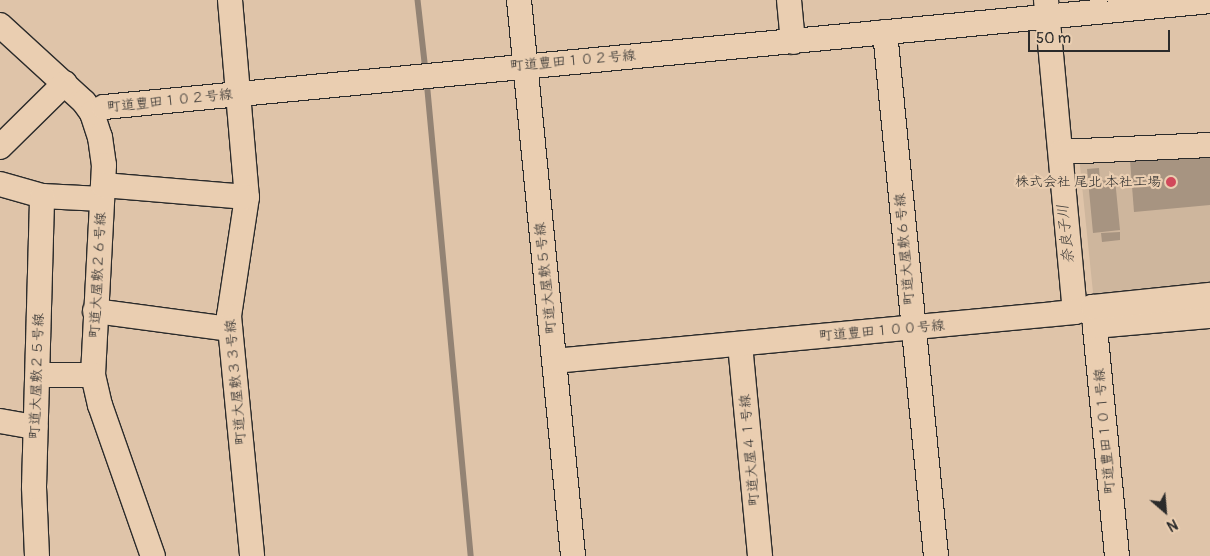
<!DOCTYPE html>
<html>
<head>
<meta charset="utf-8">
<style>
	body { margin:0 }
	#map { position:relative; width:1210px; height:556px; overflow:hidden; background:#dfc4a9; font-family:Pangolin,"Klee One",sans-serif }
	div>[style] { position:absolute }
	.built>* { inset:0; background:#ceb69d }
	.stream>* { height:5.5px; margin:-2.75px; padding:0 2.75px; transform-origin:2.75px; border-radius:2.75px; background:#938374 }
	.building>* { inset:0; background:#a79481 }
	.roads { filter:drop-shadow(1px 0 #2b2b2b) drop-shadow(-1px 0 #2b2b2b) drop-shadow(0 1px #2b2b2b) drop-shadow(0 -1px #2b2b2b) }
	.minor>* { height:24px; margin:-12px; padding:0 12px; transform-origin:12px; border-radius:12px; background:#eaceb1 }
	.dots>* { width:14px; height:14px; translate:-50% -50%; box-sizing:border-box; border:2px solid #eaceb1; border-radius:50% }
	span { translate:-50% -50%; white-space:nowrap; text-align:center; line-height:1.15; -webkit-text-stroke:4.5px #eaceb1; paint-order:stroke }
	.street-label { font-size:14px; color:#2b2b2b }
	.poi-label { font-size:14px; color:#2b2b2b }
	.right { translate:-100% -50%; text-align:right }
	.water-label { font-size:15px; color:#45413d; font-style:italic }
	.north { position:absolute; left:1140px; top:486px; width:50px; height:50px; -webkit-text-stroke:4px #eaceb1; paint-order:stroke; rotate:153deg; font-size:14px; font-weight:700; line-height:20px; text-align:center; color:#2b2b2b }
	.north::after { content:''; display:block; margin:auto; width:18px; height:22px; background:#2b2b2b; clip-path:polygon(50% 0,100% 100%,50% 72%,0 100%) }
	.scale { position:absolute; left:1028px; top:30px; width:142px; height:22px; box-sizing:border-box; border:2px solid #2b2b2b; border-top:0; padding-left:6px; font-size:15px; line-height:18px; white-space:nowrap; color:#2b2b2b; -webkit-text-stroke:4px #eaceb1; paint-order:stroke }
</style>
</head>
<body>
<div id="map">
	<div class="built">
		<div style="clip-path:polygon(1210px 150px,1210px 291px,1094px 302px,1079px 156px)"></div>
	</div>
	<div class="stream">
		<div style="left:418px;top:0;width:71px;rotate:83.6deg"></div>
		<div style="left:427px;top:80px;width:478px;rotate:84.7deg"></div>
	</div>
	<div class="building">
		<div style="clip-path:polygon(1210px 153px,1210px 205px,1134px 212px,1130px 160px)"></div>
		<div style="clip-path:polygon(1099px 168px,1100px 181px,1115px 179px,1120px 230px,1093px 233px,1087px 169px)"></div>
		<div style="clip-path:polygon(1120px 232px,1120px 240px,1102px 242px,1101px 233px)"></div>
	</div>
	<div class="roads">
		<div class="minor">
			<div style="left:230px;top:0;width:198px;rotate:85.1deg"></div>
			<div style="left:247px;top:197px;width:120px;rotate:98.6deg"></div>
			<div style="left:229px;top:316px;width:241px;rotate:84.5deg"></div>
			<div style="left:519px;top:0;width:559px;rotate:84.45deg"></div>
			<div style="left:789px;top:0;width:42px;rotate:84.6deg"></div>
			<div style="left:1046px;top:0;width:313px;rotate:84.7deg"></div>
			<div style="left:0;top:25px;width:114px;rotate:42.5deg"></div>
			<div style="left:84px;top:102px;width:14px;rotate:54deg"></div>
			<div style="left:92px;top:113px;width:25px;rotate:72deg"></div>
			<div style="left:100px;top:137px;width:28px;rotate:82deg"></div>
			<div style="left:104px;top:165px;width:210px;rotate:93deg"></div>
			<div style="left:93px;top:375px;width:31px;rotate:77deg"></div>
			<div style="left:100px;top:405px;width:160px;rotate:70.7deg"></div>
			<div style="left:885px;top:32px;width:526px;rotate:84.44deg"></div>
			<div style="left:92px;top:113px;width:13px;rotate:-27deg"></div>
			<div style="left:104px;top:107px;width:1111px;rotate:-5.47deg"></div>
			<div style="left:0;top:147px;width:91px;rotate:-44.6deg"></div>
			<div style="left:1061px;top:152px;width:149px;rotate:-2.7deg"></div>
			<div style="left:0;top:184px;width:44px;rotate:15.9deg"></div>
			<div style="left:42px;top:196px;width:60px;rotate:2.9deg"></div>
			<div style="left:103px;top:185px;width:144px;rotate:4.8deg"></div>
			<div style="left:1093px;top:307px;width:250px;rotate:84.5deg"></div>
			<div style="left:95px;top:311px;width:136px;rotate:7.6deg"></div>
			<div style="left:1095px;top:326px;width:115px;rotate:-5deg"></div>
			<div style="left:740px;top:344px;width:213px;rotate:84.6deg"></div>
			<div style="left:554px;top:361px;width:523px;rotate:-5.37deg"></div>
			<div style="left:1075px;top:312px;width:19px;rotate:-16deg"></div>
			<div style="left:1093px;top:307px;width:118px;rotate:-5.9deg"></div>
			<div style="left:39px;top:375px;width:54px"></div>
			<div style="left:0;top:421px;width:36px;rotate:10deg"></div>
			<div style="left:37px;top:556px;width:69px;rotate:-92.5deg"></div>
			<div style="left:34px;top:487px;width:291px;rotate:-88.4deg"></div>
		</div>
	</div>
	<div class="dots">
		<div style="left:1171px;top:182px;background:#d1495b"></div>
	</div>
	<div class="street-label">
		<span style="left:573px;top:61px;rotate:-5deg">町道豊田１０２号線</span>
		<span style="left:170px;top:101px;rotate:-6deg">町道豊田１０２号線</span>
		<span style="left:905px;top:249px;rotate:-95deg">町道大屋敷６号線</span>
		<span style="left:98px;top:275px;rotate:-87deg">町道大屋敷２６号線</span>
		<span style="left:546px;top:278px;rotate:-96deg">町道大屋敷５号線</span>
		<span style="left:882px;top:331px;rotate:-5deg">町道豊田１００号線</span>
		<span style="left:37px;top:376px;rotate:-88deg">町道大屋敷２５号線</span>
		<span style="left:236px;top:382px;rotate:-95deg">町道大屋敷３３号線</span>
		<span style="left:1105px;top:431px;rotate:-95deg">町道豊田１０１号線</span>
		<span style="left:750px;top:450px;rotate:-95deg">町道大屋４１号線</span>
	</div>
	<div class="poi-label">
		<span class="right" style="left:1161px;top:182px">株式会社 尾北 本社工場</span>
	</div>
	<div class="water-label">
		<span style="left:1066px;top:234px;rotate:-96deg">奈良子川</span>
	</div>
	<div class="north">N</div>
	<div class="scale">50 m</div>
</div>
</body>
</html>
